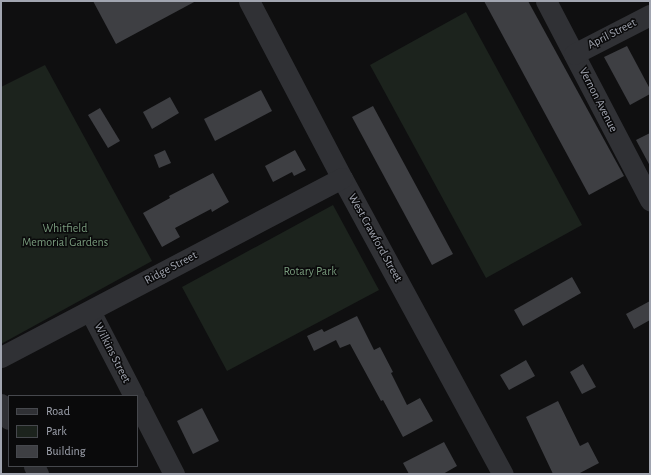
<!DOCTYPE html>
<html>
<head>
<meta charset="utf-8">
<style>
	body { margin:0 }
	#map { position:relative; width:651px; height:475px; overflow:hidden; background:#0f0f10; font-family:"Alegreya Sans",sans-serif }
	div>[style] { position:absolute }
	.green>* { inset:0; background:#1c231d }
	.building>* { inset:0; background:#3e3f43 }
	.minor>* { height:21px; margin:-10.5px; padding:0 10.5px; transform-origin:10.5px; border-radius:10.5px; background:#303135 }
	span { translate:-50% -50%; white-space:nowrap; text-align:center; line-height:1.15; -webkit-text-stroke:3px #0a0a0b; paint-order:stroke }
	.street-label { font-size:12px; color:#a1a5b0 }
	.park-label { font-size:12px; color:#799b7d }
	.frame { position:absolute; inset:0; border:2px solid #a1a5b0; pointer-events:none }
	.legend { position:absolute; left:8px; top:395px; width:130px; height:72px; box-sizing:border-box; background:#0a0a0b; border:1px solid #46484d; margin:0; padding:5px 7px; list-style:none; font-size:12px; color:#a1a5b0 }
	.legend li { display:flex; align-items:center; gap:8px; height:20px }
	.legend b { width:20px; border:1px solid #46484d }
</style>
</head>
<body>
<div id="map">
	<div class="green">
		<div style="clip-path:polygon(466px 12px,582px 225px,486px 278px,370px 65px)"></div>
		<div style="clip-path:polygon(45px 65px,152px 261px,1px 344px,1px 87px)"></div>
		<div style="clip-path:polygon(333px 205px,379px 290px,227px 371px,182px 287px)"></div>
	</div>
	<div class="building">
		<div style="clip-path:polygon(93px 1px,196px 1px,116px 44px)"></div>
		<div style="clip-path:polygon(484px 1px,528px 1px,624px 176px,589px 195px)"></div>
		<div style="clip-path:polygon(627px 46px,650px 89px,650px 94px,630px 105px,604px 57px)"></div>
		<div style="clip-path:polygon(261px 90px,272px 111px,215px 141px,204px 119px)"></div>
		<div style="clip-path:polygon(170px 97px,179px 113px,152px 129px,143px 112px)"></div>
		<div style="clip-path:polygon(373px 106px,453px 254px,432px 265px,352px 117px)"></div>
		<div style="clip-path:polygon(100px 108px,120px 141px,108px 148px,88px 115px)"></div>
		<div style="clip-path:polygon(650px 133px,650px 166px,636px 140px)"></div>
		<div style="clip-path:polygon(165px 150px,171px 163px,159px 168px,154px 155px)"></div>
		<div style="clip-path:polygon(295px 150px,306px 170px,294px 176px,292px 172px,273px 182px,265px 166px)"></div>
		<div style="clip-path:polygon(213px 173px,229px 202px,212px 212px,211px 209px,175px 228px,180px 237px,162px 247px,143px 213px,170px 198px,169px 196px)"></div>
		<div style="clip-path:polygon(572px 277px,581px 293px,523px 326px,514px 310px)"></div>
		<div style="clip-path:polygon(650px 301px,650px 320px,634px 329px,626px 314px)"></div>
		<div style="clip-path:polygon(357px 316px,374px 350px,380px 347px,393px 372px,391px 373px,407px 405px,420px 398px,433px 421px,403px 437px,383px 400px,381px 401px,350px 344px,340px 348px,336px 340px,314px 351px,307px 336px,322px 329px,324px 332px)"></div>
		<div style="clip-path:polygon(526px 360px,535px 376px,509px 390px,500px 375px)"></div>
		<div style="clip-path:polygon(583px 364px,596px 387px,582px 394px,570px 372px)"></div>
		<div style="clip-path:polygon(558px 401px,580px 446px,588px 442px,599px 463px,578px 474px,553px 474px,526px 417px)"></div>
		<div style="clip-path:polygon(202px 408px,219px 441px,193px 454px,177px 421px)"></div>
		<div style="clip-path:polygon(444px 442px,457px 466px,443px 474px,409px 474px,403px 463px)"></div>
	</div>
	<div class="minor">
		<div style="left:249px;top:1px;width:200px;rotate:62.3deg"></div>
		<div style="left:342px;top:178px;width:337px;rotate:61.5deg"></div>
		<div style="left:546px;top:1px;width:225px;rotate:62.4deg"></div>
		<div style="left:574px;top:54px;width:85px;rotate:-27.2deg"></div>
		<div style="left:90px;top:311px;width:96px;rotate:62.6deg"></div>
		<div style="left:1px;top:357px;width:385px;rotate:-27.7deg"></div>
		<div style="left:137px;top:402px;width:81px;rotate:62.8deg"></div>
		<div style="left:1px;top:404px;width:17px;rotate:62deg"></div>
		<div style="left:34px;top:466px;width:9px;rotate:63deg"></div>
	</div>
	<div class="street-label">
		<span style="left:612px;top:34px;rotate:-27deg">April Street</span>
		<span style="left:598px;top:100px;rotate:63deg">Vernon Avenue</span>
		<span style="left:375px;top:238px;rotate:61deg">West Crawford Street</span>
		<span style="left:171px;top:268px;rotate:-28deg">Ridge Street</span>
		<span style="left:112px;top:353px;rotate:63deg">Wilkins Street</span>
	</div>
	<div class="park-label">
		<span style="left:65px;top:236px">Whitfield<br>Memorial Gardens</span>
		<span style="left:310px;top:272px">Rotary Park</span>
	</div>
	<div class="frame"></div>
	<ul class="legend">
	<li><b style="height:5px;background:#303135"></b>Road</li>
	<li><b style="height:11px;background:#1c231d"></b>Park</li>
	<li><b style="height:11px;background:#3e3f43"></b>Building</li>
	</ul>
</div>
</body>
</html>
